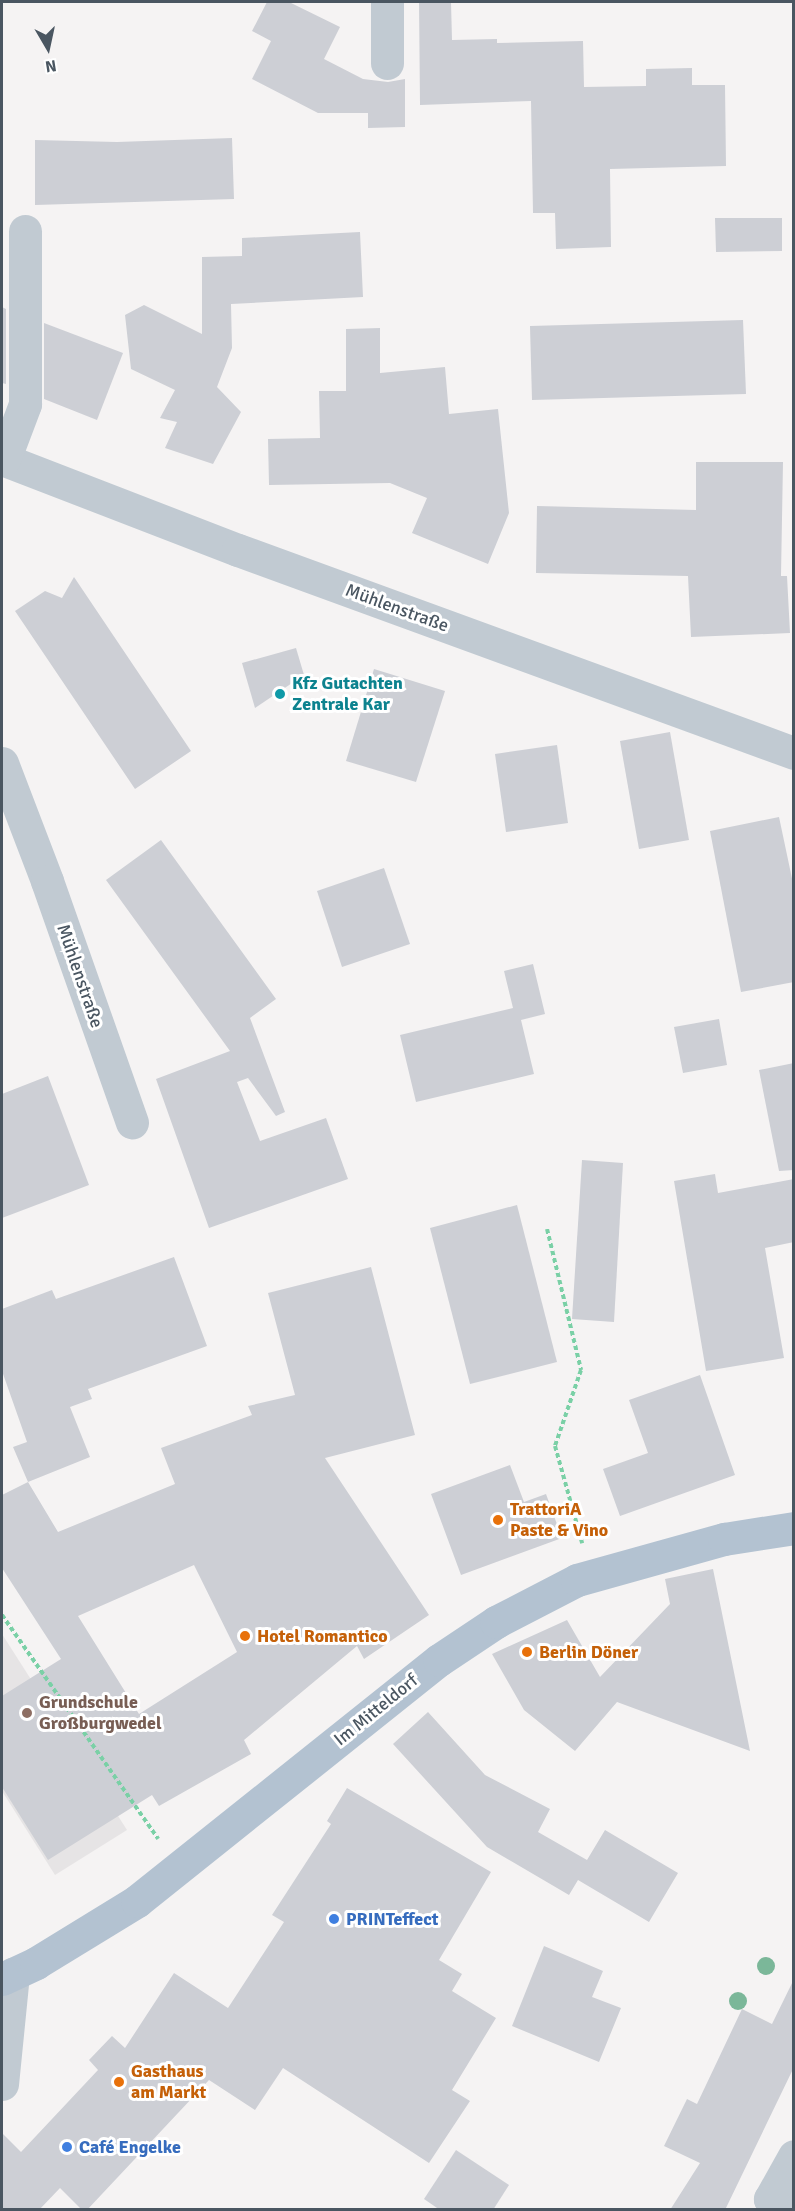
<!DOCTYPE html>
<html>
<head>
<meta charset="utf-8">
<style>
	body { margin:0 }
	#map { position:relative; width:795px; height:2211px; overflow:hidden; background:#f5f3f3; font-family:Signika,sans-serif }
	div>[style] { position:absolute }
	.education>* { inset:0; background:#e6e4e5 }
	.building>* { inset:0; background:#cdcfd5 }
	.path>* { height:4px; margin-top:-2px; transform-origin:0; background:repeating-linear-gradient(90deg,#7ad0a6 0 4.5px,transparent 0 7.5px) }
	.minor>* { height:33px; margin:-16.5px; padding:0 16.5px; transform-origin:16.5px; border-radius:16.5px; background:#c1cad2 }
	.major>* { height:33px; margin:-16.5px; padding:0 16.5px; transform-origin:16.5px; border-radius:16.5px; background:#b3c2d1 }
	.trees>* { width:18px; height:18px; margin:-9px; border-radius:50%; background:#7bb799 }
	.dots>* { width:16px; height:16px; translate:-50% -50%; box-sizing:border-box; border:3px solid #fff; border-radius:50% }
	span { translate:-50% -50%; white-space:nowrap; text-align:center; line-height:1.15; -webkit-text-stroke:6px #fff; paint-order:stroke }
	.street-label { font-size:18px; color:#4a5661 }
	.culture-label { font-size:18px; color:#0d838f; font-weight:700 }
	.left { translate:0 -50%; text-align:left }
	.food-label { font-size:18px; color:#c56008; font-weight:700 }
	.education-label { font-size:18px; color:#785e54; font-weight:700 }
	.shop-label { font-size:18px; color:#366cbe; font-weight:700 }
	.frame { position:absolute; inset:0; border:3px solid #4a5661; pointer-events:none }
	.north { position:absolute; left:18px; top:18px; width:60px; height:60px; -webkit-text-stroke:4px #fff; paint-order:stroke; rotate:171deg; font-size:16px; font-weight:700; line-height:24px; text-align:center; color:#4a5661 }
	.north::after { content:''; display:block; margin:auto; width:21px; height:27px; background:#4a5661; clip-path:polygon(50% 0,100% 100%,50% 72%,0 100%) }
</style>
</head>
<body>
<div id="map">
	<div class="education">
		<div style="clip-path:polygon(2px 1634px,127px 1830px,55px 1875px,2px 1791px)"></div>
	</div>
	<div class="building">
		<div style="clip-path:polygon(267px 2px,289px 2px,340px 27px,324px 59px,363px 79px,388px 82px,405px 79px,405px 127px,368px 128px,368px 113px,318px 113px,252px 79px,271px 41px,252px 31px)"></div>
		<div style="clip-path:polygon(419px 2px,451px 2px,452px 40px,497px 39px,497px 43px,583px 41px,584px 87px,646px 86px,646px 69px,692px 68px,692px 85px,725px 85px,726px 166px,610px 169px,611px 247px,556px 249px,555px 213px,533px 213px,531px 101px,420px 105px)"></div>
		<div style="clip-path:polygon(232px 138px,234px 199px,35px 205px,35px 140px,117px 142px)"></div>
		<div style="clip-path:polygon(715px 218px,782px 218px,782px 251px,716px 252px)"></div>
		<div style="clip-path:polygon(360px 232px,363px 297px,231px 304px,232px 348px,217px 387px,241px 412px,213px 464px,165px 448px,177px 422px,160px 418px,175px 390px,131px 369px,125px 315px,144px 305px,202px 334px,202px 257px,242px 256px,242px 238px)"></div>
		<div style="clip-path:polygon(2px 307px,6px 309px,6px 384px,2px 383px)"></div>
		<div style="clip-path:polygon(743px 320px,746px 394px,532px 400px,530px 326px)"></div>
		<div style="clip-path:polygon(44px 323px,123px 353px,97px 420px,44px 399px)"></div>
		<div style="clip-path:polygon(380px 328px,380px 373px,445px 367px,449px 414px,498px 409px,509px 513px,488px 564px,412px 533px,427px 498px,390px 483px,269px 485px,268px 439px,320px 438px,319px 391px,346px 391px,346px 329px)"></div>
		<div style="clip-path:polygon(696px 462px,783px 462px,781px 576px,787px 576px,790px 633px,691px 637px,688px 576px,536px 573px,537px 506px,696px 510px)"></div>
		<div style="clip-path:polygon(74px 577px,191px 751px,135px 789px,15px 611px,45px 591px,62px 598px)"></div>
		<div style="clip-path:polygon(296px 648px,304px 675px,255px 708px,242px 663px)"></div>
		<div style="clip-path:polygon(374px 669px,445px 691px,416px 782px,346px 761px)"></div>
		<div style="clip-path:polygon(670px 732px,689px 840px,639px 849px,620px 741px)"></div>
		<div style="clip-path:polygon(557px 745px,568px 823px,506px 832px,495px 754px)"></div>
		<div style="clip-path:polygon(779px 817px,794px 888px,794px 982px,741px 992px,710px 831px)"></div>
		<div style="clip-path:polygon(161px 840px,276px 999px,250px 1018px,285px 1112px,276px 1116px,248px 1078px,237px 1082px,260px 1141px,326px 1118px,348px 1179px,209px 1228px,156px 1079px,230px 1051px,106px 880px)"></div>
		<div style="clip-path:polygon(384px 868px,410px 944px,342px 967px,317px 891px)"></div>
		<div style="clip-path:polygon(533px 964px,545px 1014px,521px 1020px,534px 1074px,416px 1102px,400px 1035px,513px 1008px,504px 971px)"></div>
		<div style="clip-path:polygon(719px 1019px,727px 1065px,683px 1073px,674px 1027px)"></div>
		<div style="clip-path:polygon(794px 1063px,794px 1170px,779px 1171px,759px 1070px)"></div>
		<div style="clip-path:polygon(48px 1076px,89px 1185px,2px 1218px,2px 1094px)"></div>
		<div style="clip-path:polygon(582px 1160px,623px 1163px,614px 1322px,572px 1319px)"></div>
		<div style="clip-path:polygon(715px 1174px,718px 1193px,794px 1179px,794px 1242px,765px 1248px,784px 1358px,706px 1371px,674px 1181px)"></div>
		<div style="clip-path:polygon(517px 1205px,557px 1362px,470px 1384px,430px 1228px)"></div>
		<div style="clip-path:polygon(174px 1257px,207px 1346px,88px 1389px,92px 1399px,70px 1407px,90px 1457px,28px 1482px,13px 1447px,27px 1442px,2px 1371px,2px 1309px,52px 1290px,56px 1299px)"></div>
		<div style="clip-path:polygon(evenodd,371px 1267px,415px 1435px,325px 1458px,429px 1615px,364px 1659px,357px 1646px,244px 1740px,251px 1754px,159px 1806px,152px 1795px,48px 1860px,2px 1787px,2px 1696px,61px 1659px,2px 1568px,2px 1495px,28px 1482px,58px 1532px,175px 1484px,161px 1448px,252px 1415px,248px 1406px,295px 1395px,268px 1293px,371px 1267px,194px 1565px,237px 1652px,139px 1714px,78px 1616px,194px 1565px)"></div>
		<div style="clip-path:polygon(700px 1375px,735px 1475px,620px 1516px,603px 1469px,648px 1453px,629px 1400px)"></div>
		<div style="clip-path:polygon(510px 1465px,524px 1502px,546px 1494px,562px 1538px,461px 1575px,431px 1494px)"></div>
		<div style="clip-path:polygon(713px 1569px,750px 1751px,617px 1702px,575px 1751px,524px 1710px,492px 1654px,567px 1620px,600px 1677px,670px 1604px,665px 1579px)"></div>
		<div style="clip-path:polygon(428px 1712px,485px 1775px,550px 1809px,538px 1832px,587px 1860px,605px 1830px,678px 1873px,649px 1922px,578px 1880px,569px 1895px,487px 1847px,393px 1744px)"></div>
		<div style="clip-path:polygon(347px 1788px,491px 1872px,439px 1960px,462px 1974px,452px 1991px,496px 2018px,452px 2090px,470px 2101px,429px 2163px,283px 2068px,255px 2110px,209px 2080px,87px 2210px,82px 2210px,60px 2188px,39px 2210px,2px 2210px,2px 2133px,21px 2152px,98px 2070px,89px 2060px,112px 2036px,125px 2048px,174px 1973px,228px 2008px,284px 1922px,272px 1915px,331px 1824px,327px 1821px)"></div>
		<div style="clip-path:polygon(544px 1946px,603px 1971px,592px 1997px,621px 2008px,599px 2062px,512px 2026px)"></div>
		<div style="clip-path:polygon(794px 1979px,794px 2067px,725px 2210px,670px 2210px,700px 2163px,664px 2146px,687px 2099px,697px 2104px,742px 2009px,772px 2024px)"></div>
		<div style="clip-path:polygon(456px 2150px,509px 2185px,493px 2210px,440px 2210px,424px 2199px)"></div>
	</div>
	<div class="path">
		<div style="left:547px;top:1229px;width:145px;rotate:76.4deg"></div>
		<div style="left:581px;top:1370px;width:80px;rotate:108.9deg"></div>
		<div style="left:555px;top:1446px;width:101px;rotate:74.4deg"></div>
		<div style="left:2px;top:1615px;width:273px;rotate:55.1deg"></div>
	</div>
	<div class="minor">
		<div style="left:387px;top:63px;width:61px;rotate:-90deg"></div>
		<div style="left:2px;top:459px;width:253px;rotate:21.1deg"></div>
		<div style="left:238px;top:550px;width:592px;rotate:20.06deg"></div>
		<div style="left:4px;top:460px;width:60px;rotate:-69.4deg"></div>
		<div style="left:25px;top:404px;width:173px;rotate:-90deg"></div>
		<div style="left:2px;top:763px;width:126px;rotate:69.1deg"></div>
		<div style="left:47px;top:881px;width:256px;rotate:70.6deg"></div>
		<div style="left:2px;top:2084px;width:111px;rotate:-84.3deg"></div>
		<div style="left:790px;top:2210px;width:23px;rotate:-151deg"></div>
		<div style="left:770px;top:2199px;width:49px;rotate:-60.8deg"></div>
	</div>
	<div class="major">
		<div style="left:2px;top:1979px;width:38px;rotate:-25deg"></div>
		<div style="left:36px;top:1963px;width:119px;rotate:-31.5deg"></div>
		<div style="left:137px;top:1901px;width:386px;rotate:-38.6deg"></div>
		<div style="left:439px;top:1660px;width:69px;rotate:-33.7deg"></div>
		<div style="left:496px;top:1622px;width:91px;rotate:-27.4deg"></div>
		<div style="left:577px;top:1580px;width:153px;rotate:-15.6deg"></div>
		<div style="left:724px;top:1539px;width:71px;rotate:-8.9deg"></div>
	</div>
	<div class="trees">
		<div style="left:766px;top:1966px"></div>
		<div style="left:738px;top:2001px"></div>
	</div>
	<div class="dots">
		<div style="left:280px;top:694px;background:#0f9aa8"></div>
		<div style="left:498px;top:1520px;background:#e8710a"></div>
		<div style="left:245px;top:1636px;background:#e8710a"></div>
		<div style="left:527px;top:1652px;background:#e8710a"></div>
		<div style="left:27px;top:1713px;background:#8d6e63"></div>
		<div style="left:334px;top:1919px;background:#3f7fe0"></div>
		<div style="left:119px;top:2082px;background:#e8710a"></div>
		<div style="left:67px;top:2147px;background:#3f7fe0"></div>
	</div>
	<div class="street-label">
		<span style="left:397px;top:608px;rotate:20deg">Mühlenstraße</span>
		<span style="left:80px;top:976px;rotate:71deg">Mühlenstraße</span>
		<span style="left:376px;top:1710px;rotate:-39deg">Im Mitteldorf</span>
	</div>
	<div class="culture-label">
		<span class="left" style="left:292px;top:694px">Kfz Gutachten<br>Zentrale Kar</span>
	</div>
	<div class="food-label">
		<span class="left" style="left:510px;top:1520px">TrattoriA<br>Paste &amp; Vino</span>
		<span class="left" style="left:257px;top:1636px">Hotel Romantico</span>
		<span class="left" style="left:539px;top:1652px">Berlin Döner</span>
		<span class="left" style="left:131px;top:2082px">Gasthaus<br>am Markt</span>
	</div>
	<div class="education-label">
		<span class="left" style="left:39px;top:1713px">Grundschule<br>Großburgwedel</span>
	</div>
	<div class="shop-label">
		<span class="left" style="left:346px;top:1919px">PRINTeffect</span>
		<span class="left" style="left:79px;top:2147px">Café Engelke</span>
	</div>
	<div class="frame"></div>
	<div class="north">N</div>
</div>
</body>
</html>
